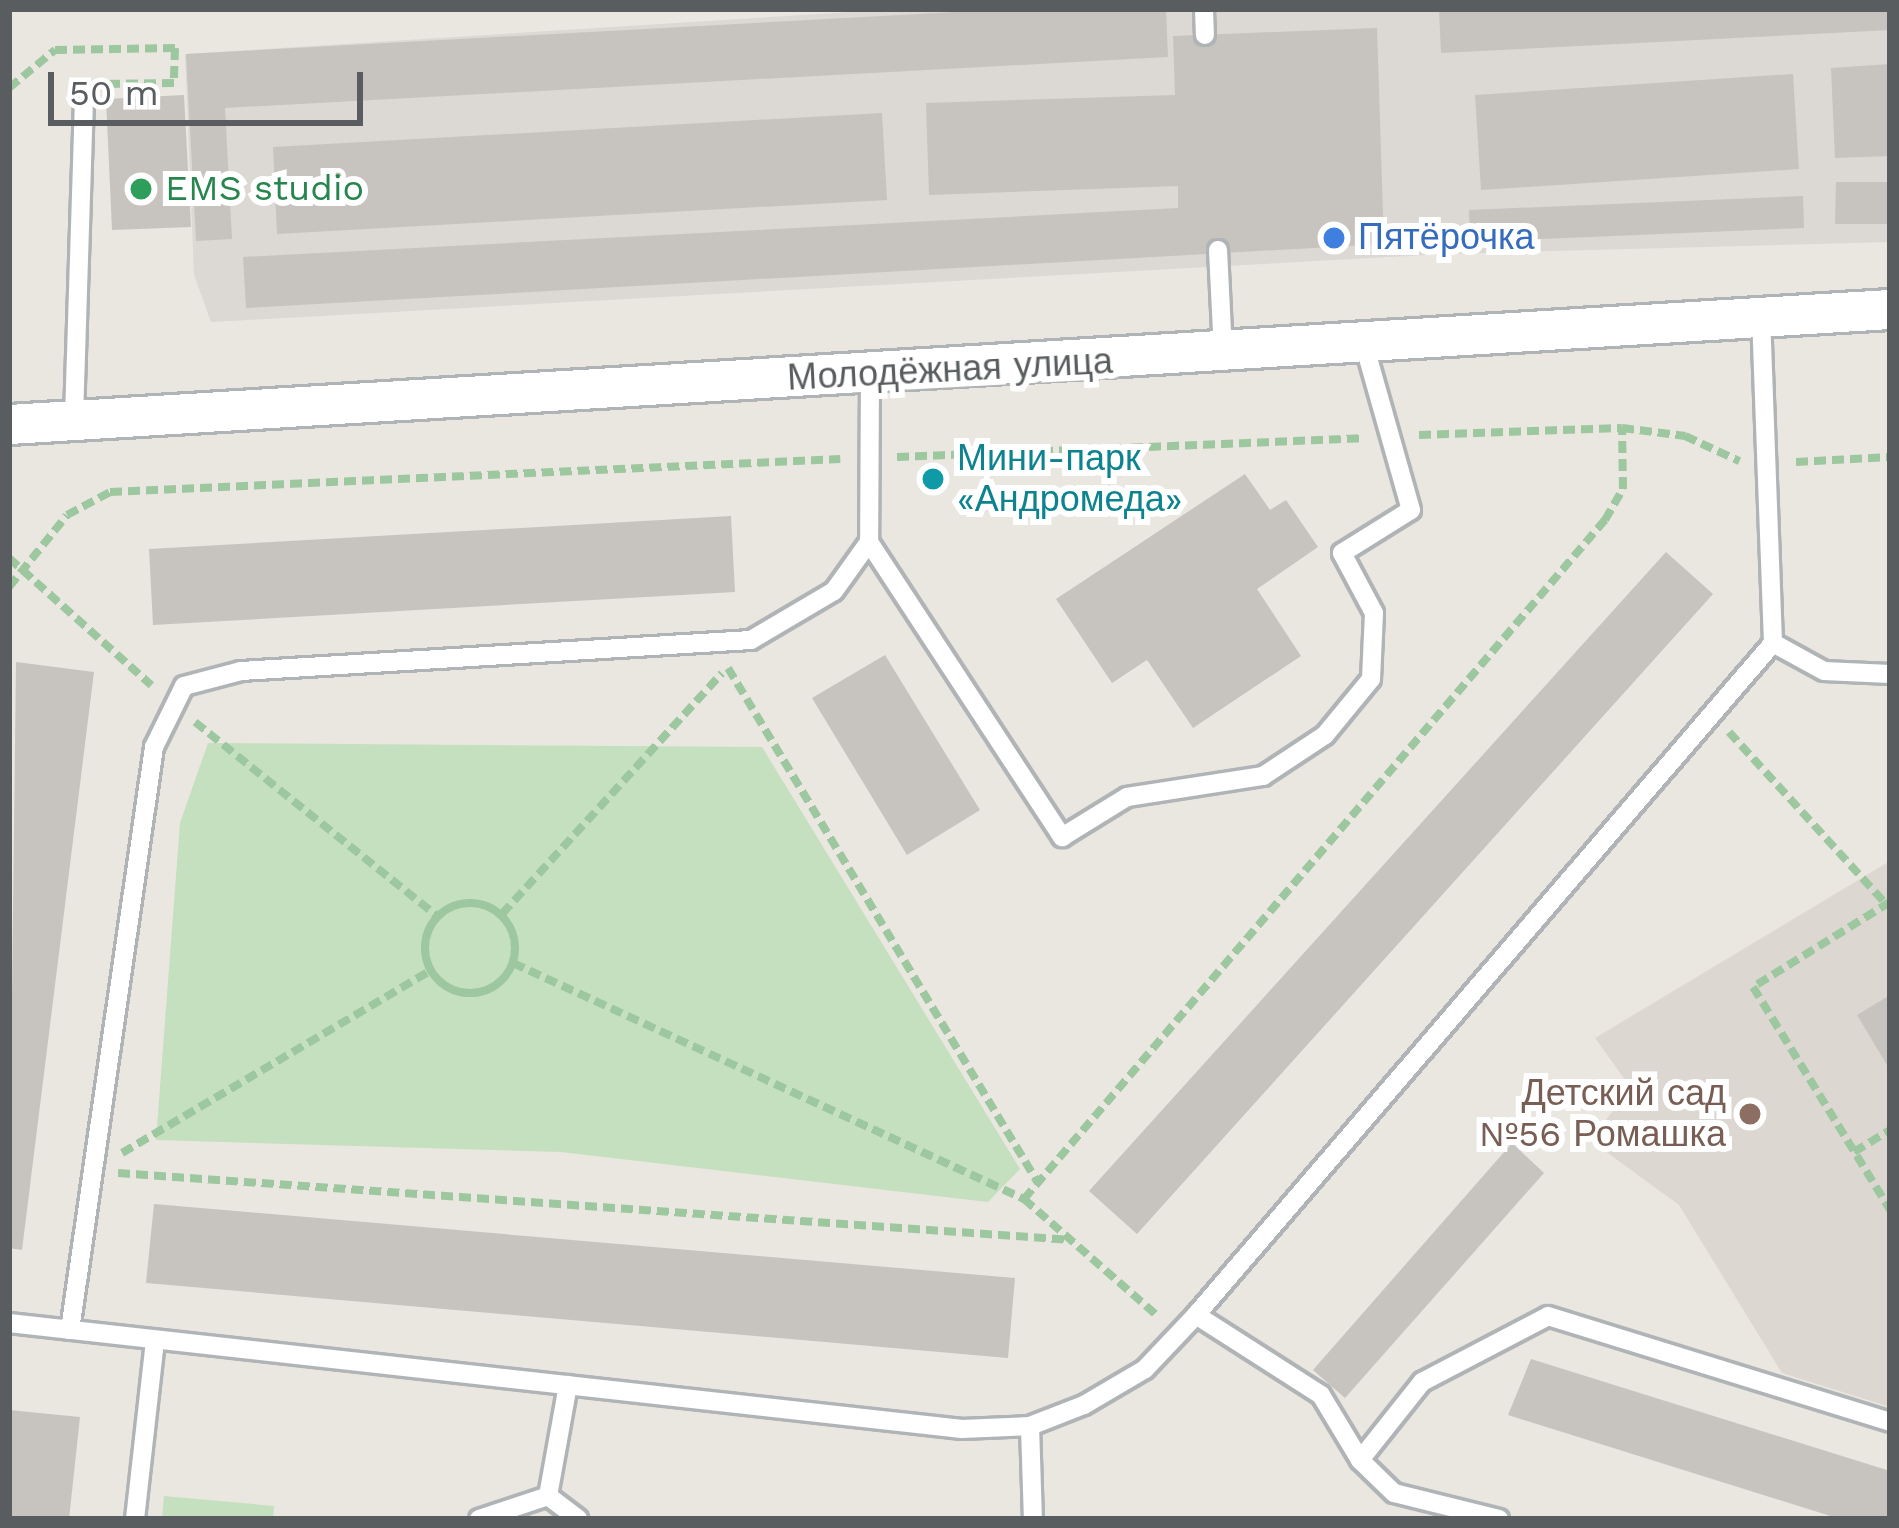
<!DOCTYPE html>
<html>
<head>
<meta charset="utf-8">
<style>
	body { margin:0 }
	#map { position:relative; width:1899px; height:1528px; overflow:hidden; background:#eae6e0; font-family:"Work Sans",sans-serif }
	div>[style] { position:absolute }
	.industrial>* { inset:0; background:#dcd8d4 }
	.education>* { inset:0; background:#ddd7d1 }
	.green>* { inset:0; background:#c5e0be }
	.building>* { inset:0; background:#c7c3be }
	.path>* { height:8px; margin-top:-4px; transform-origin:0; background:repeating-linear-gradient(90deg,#9dc79f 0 12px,transparent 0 18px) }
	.path>.ring { margin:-4px; padding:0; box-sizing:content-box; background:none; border:8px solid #9dc79f; border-radius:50% }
	.roads { filter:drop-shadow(3px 0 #b0b4b6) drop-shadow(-3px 0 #b0b4b6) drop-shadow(0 3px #b0b4b6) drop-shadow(0 -3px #b0b4b6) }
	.service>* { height:18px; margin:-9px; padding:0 9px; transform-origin:9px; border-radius:9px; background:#fff }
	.minor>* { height:39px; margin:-19.5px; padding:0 19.5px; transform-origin:19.5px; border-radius:19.5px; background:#fff }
	.dots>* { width:33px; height:33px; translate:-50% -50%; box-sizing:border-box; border:6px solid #fff; border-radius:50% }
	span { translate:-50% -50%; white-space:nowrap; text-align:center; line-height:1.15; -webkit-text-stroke:12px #fff; paint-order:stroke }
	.leisure-label { font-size:36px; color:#27864d }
	.left { translate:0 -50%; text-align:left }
	.shop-label { font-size:36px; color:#366cbe }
	.street-label { font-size:36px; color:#595d5f }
	.culture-label { font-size:36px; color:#0d838f }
	.education-label { font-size:36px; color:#785e54 }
	.right { translate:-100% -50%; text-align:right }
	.frame { position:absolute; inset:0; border:12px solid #595d5f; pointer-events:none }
	.scale { position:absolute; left:48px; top:72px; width:315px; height:54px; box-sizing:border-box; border:6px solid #595d5f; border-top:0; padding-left:15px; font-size:36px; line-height:42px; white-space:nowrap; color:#595d5f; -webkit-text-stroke:9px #fff; paint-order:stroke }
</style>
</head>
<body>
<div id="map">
	<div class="industrial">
		<div style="clip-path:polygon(898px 9px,1890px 9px,1890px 242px,1444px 254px,211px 322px,194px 275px,185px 54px)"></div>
	</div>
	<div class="education">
		<div style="clip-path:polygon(1890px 861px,1890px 1407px,1782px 1373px,1679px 1205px,1590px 1140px,1631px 1088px,1595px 1038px)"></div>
	</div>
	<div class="green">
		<div style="clip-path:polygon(208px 743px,762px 747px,1020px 1169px,988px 1202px,561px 1152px,156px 1140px,180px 823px)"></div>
		<div style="clip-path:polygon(164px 1496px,274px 1506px,273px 1519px,162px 1519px)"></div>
	</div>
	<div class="building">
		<div style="clip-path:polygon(1011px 9px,1166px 9px,1168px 57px,225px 108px,232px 239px,196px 241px,186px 54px)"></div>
		<div style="clip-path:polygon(1439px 9px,1890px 9px,1890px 30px,1441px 53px)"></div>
		<div style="clip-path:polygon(1377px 28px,1384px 244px,246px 308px,243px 257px,1178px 208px,1178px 186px,929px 195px,926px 103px,1175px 95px,1173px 36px)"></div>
		<div style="clip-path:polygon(1890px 64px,1890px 156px,1835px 158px,1831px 68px)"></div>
		<div style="clip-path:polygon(1793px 74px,1799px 169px,1481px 190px,1475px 95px)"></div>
		<div style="clip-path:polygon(184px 95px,191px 227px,112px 230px,106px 99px)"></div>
		<div style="clip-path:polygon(882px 113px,887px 200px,277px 234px,273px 147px)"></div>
		<div style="clip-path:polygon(1836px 182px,1890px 182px,1890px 224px,1835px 224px)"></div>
		<div style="clip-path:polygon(1803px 196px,1804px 228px,1470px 242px,1469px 210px)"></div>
		<div style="clip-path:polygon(1245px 474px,1270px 510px,1286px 500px,1318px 547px,1257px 589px,1301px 656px,1193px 728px,1147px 660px,1112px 683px,1056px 599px)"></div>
		<div style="clip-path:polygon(731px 516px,735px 592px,153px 625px,149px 549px)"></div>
		<div style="clip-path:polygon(1666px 552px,1713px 594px,1137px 1234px,1089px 1191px)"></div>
		<div style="clip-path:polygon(885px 655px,980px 810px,907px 855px,812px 698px)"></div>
		<div style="clip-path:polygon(16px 662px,94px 672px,22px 1250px,9px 1248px)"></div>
		<div style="clip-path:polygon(1890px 995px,1890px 1070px,1857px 1015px)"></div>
		<div style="clip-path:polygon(1512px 1143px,1544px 1173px,1345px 1398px,1313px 1370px)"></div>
		<div style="clip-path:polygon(154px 1204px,1015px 1278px,1008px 1358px,146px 1283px)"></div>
		<div style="clip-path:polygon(1531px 1359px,1890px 1471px,1890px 1519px,1840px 1519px,1508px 1415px)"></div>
		<div style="clip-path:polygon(9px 1410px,80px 1417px,69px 1519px,9px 1519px)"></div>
	</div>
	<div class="path">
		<div style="left:9px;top:88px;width:60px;rotate:-39.6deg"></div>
		<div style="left:55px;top:50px;width:120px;rotate:-1deg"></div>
		<div style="left:175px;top:48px;width:35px;rotate:92deg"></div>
		<div style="left:174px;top:83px;width:72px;rotate:179.2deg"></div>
		<div style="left:1419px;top:435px;width:203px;rotate:-2deg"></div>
		<div style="left:1622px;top:428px;width:64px;rotate:7.2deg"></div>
		<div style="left:1685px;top:436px;width:60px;rotate:24.8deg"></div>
		<div style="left:897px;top:457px;width:465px;rotate:-2.3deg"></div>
		<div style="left:1796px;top:462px;width:94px;rotate:-3deg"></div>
		<div style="left:9px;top:558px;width:191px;rotate:41.8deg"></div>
		<div style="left:9px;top:587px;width:92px;rotate:-51.1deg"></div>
		<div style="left:67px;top:515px;width:49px;rotate:-28.1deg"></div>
		<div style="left:110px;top:492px;width:731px;rotate:-2.59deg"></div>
		<div style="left:728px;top:668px;width:601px;rotate:58.95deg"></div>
		<div style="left:195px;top:722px;width:310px;rotate:38.7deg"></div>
		<div style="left:1729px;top:732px;width:231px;rotate:47.6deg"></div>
		<div style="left:1890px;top:902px;width:161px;rotate:148.2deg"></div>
		<div style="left:1753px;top:987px;width:262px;rotate:58.4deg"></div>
		<div class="ring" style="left:425px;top:903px;width:82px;height:82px"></div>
		<div style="left:502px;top:914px;width:326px;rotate:-47.6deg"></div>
		<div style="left:513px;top:963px;width:563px;rotate:24.79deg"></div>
		<div style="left:1024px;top:1199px;width:179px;rotate:41.2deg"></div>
		<div style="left:1854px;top:1152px;width:42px;rotate:-31.4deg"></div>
		<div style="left:122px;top:1153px;width:358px;rotate:-30.6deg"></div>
		<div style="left:118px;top:1173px;width:955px;rotate:4.02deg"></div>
		<div style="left:1024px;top:1199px;width:894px;rotate:-49.45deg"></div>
		<div style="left:1605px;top:520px;width:36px;rotate:-60deg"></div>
		<div style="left:1623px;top:489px;width:61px;rotate:-90.9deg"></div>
	</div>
	<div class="roads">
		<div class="service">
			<div style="left:1204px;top:9px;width:26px;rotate:88deg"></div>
			<div style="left:1218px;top:250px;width:104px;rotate:87.2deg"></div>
			<div style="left:870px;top:376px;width:166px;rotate:90.3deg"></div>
			<div style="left:869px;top:542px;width:353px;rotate:56.8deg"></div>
			<div style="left:1062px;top:837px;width:76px;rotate:-31.6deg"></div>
			<div style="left:1127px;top:797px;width:138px;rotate:-8.8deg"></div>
			<div style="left:1263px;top:776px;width:74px;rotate:-33.5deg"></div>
			<div style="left:1325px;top:735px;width:72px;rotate:-50.6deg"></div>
			<div style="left:1371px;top:679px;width:66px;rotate:-87.4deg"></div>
			<div style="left:1374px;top:613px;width:68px;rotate:-118.1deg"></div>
			<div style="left:1342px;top:553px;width:81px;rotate:-31.9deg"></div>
			<div style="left:1411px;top:510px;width:173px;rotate:-105.8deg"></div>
			<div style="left:74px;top:418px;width:310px;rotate:-88.2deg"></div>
			<div style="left:1773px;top:643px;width:58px;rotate:28.8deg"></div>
			<div style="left:1824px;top:671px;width:66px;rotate:2.6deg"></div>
			<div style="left:1196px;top:1315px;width:148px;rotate:32.6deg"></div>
			<div style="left:1321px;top:1395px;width:76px;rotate:59deg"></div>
			<div style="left:9px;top:1323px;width:959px;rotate:6.35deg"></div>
			<div style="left:962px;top:1429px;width:68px;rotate:-2.5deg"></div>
			<div style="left:1030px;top:1426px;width:58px;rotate:-21.3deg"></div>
			<div style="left:1084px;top:1405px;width:71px;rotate:-30.5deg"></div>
			<div style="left:1145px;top:1369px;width:74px;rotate:-46.6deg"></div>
			<div style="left:1196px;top:1315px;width:886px;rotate:-49.35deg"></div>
			<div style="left:1773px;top:643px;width:327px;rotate:-92.1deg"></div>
			<div style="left:70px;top:1330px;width:589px;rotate:-81.8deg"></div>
			<div style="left:154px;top:747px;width:68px;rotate:-63.8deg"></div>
			<div style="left:184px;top:686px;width:59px;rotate:-14.7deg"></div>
			<div style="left:241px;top:671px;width:511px;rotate:-3.48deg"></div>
			<div style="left:751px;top:640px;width:96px;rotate:-30.6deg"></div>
			<div style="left:834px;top:591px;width:60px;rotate:-54.5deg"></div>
			<div style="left:1030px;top:1426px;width:93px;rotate:88.2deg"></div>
			<div style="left:548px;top:1496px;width:38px;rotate:37deg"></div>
			<div style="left:135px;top:1519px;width:180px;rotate:-83.6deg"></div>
			<div style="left:479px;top:1519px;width:73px;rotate:-18.4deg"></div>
			<div style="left:548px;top:1496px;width:113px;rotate:-79.8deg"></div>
			<div style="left:1499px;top:1519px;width:108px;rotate:-166.1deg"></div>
			<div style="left:1394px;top:1493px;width:47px;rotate:-135.9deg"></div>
			<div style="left:1360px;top:1460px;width:100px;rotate:-51.5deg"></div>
			<div style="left:1422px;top:1382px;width:142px;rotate:-27.6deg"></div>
			<div style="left:1548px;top:1316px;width:358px;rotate:17.2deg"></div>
		</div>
		<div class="minor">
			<div style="left:9px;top:424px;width:1885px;rotate:-3.5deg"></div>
		</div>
	</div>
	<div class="dots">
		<div style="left:141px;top:189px;background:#2e9e5b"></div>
		<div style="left:1334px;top:238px;background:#3f7fe0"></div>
		<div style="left:933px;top:479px;background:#0f9aa8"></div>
		<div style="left:1750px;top:1114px;background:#8d6e63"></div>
	</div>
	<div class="leisure-label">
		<span class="left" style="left:165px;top:189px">EMS studio</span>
	</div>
	<div class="shop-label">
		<span class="left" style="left:1358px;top:238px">Пятёрочка</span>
	</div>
	<div class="street-label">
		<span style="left:950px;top:370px;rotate:-3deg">Молодёжная улица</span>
	</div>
	<div class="culture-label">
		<span class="left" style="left:957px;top:479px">Мини-парк<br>«Андромеда»</span>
	</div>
	<div class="education-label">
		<span class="right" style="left:1726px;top:1114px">Детский сад<br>№56 Ромашка</span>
	</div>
	<div class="frame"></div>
	<div class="scale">50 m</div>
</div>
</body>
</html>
